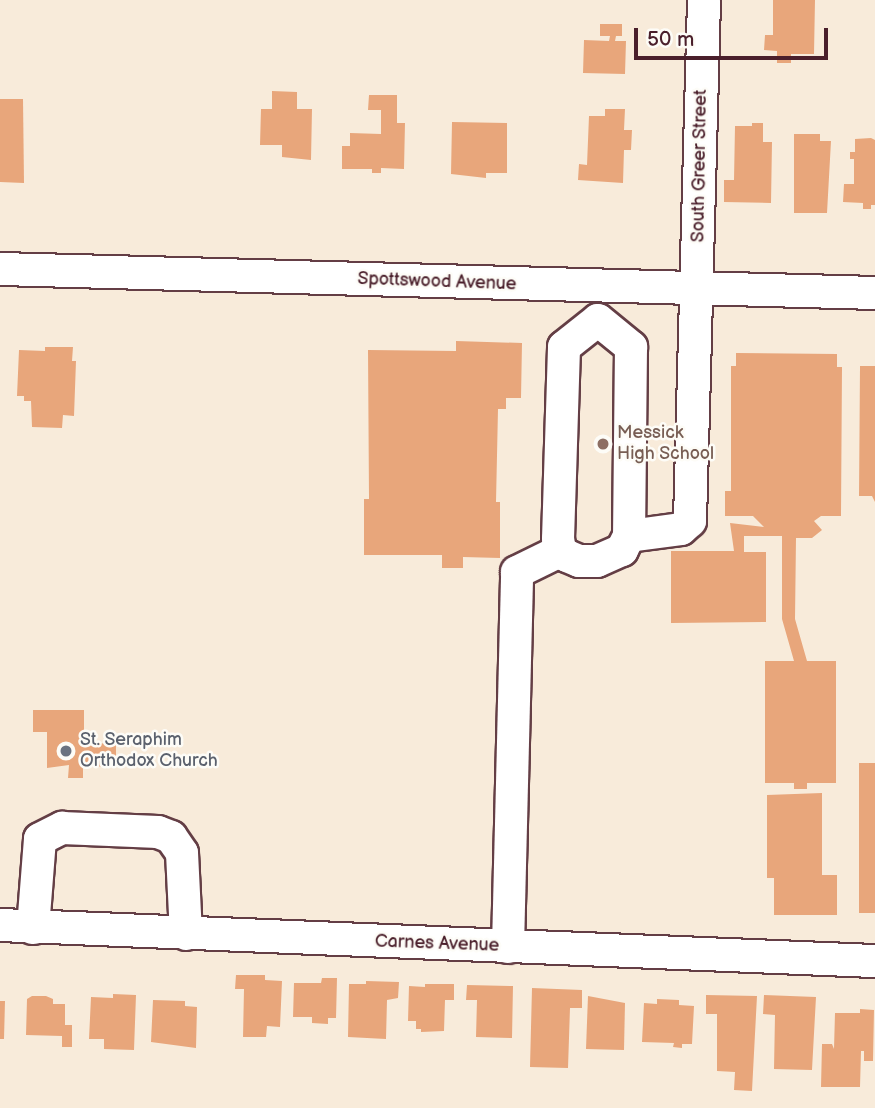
<!DOCTYPE html>
<html>
<head>
<meta charset="utf-8">
<style>
	body { margin:0 }
	#map { position:relative; width:875px; height:1108px; overflow:hidden; background:#f8ebda; font-family:"Balsamiq Sans",sans-serif }
	div>[style] { position:absolute }
	.building>* { inset:0; background:#e8a67b }
	.roads { filter:drop-shadow(2px 0 #643e45) drop-shadow(-2px 0 #643e45) drop-shadow(0 2px #643e45) drop-shadow(0 -2px #643e45) }
	.minor>* { height:32px; margin:-16px; padding:0 16px; transform-origin:16px; border-radius:16px; background:#fff }
	.dots>* { width:19px; height:19px; translate:-50% -50%; box-sizing:border-box; border:4px solid #fdfcf7; border-radius:50% }
	span { translate:-50% -50%; white-space:nowrap; text-align:center; line-height:1.15; -webkit-text-stroke:5px #fdfcf7; paint-order:stroke }
	.street-label { font-size:18px; color:#4a1f2b }
	.education-label { font-size:18px; color:#785e54 }
	.left { translate:0 -50%; text-align:left }
	.worship-label { font-size:18px; color:#5b616d }
	.scale { position:absolute; left:634px; top:28px; width:194px; height:32px; box-sizing:border-box; border:4px solid #4a1f2b; border-top:0; padding-left:9px; font-size:21px; line-height:24px; white-space:nowrap; color:#4a1f2b; -webkit-text-stroke:5px #fdfcf7; paint-order:stroke }
</style>
</head>
<body>
<div id="map">
	<div class="building">
		<div style="clip-path:polygon(773px 0,815px 0,814px 54px,791px 54px,791px 63px,777px 63px,777px 51px,764px 50px,765px 35px,773px 35px)"></div>
		<div style="clip-path:polygon(600px 24px,622px 24px,622px 36px,616px 36px,615px 41px,626px 41px,625px 74px,583px 73px,584px 40px,609px 41px,610px 36px,600px 36px)"></div>
		<div style="clip-path:polygon(272px 91px,297px 92px,297px 109px,312px 109px,311px 160px,282px 157px,282px 145px,260px 145px,261px 109px,272px 109px)"></div>
		<div style="clip-path:polygon(369px 95px,397px 95px,397px 123px,405px 123px,404px 169px,381px 168px,381px 173px,372px 173px,372px 169px,342px 169px,342px 146px,350px 146px,350px 133px,381px 134px,381px 110px,368px 110px)"></div>
		<div style="clip-path:polygon(0 99px,23px 99px,24px 183px,0 182px)"></div>
		<div style="clip-path:polygon(605px 109px,625px 109px,624px 130px,632px 130px,631px 150px,624px 150px,623px 183px,578px 180px,579px 164px,587px 165px,589px 116px,605px 116px)"></div>
		<div style="clip-path:polygon(452px 122px,507px 123px,507px 173px,486px 173px,486px 178px,451px 174px)"></div>
		<div style="clip-path:polygon(752px 123px,763px 123px,763px 142px,772px 142px,771px 203px,724px 202px,724px 180px,734px 180px,735px 126px,752px 126px)"></div>
		<div style="clip-path:polygon(794px 134px,820px 134px,820px 141px,831px 141px,827px 213px,794px 213px)"></div>
		<div style="clip-path:polygon(871px 138px,875px 140px,875px 205px,871px 205px,871px 209px,863px 209px,863px 203px,843px 202px,844px 184px,854px 184px,854px 159px,850px 159px,850px 152px,855px 152px,855px 139px)"></div>
		<div style="clip-path:polygon(456px 341px,522px 343px,521px 398px,506px 398px,506px 409px,498px 409px,496px 502px,500px 502px,500px 558px,463px 557px,463px 568px,442px 568px,442px 555px,364px 555px,364px 499px,369px 499px,368px 350px,456px 351px)"></div>
		<div style="clip-path:polygon(45px 347px,73px 347px,72px 361px,76px 361px,74px 416px,63px 415px,62px 428px,32px 427px,31px 401px,24px 401px,24px 396px,17px 396px,19px 350px,45px 351px)"></div>
		<div style="clip-path:polygon(736px 353px,837px 354px,837px 367px,842px 367px,841px 516px,821px 516px,814px 521px,822px 530px,812px 538px,796px 538px,795px 619px,807px 661px,836px 661px,836px 783px,807px 783px,807px 789px,794px 789px,794px 783px,765px 783px,765px 661px,794px 661px,782px 619px,782px 536px,744px 536px,744px 552px,766px 552px,766px 622px,671px 623px,671px 551px,734px 551px,730px 523px,764px 527px,753px 516px,725px 516px,725px 491px,731px 491px,731px 366px,736px 366px)"></div>
		<div style="clip-path:polygon(860px 366px,875px 366px,875px 502px,872px 496px,859px 496px)"></div>
		<div style="clip-path:polygon(33px 710px,84px 710px,84px 732px,94px 732px,94px 743px,116px 744px,116px 767px,83px 766px,83px 778px,68px 778px,69px 765px,47px 768px,47px 732px,33px 732px)"></div>
		<div style="clip-path:polygon(859px 763px,875px 763px,875px 913px,859px 913px)"></div>
		<div style="clip-path:polygon(822px 793px,822px 875px,837px 875px,837px 915px,774px 915px,774px 878px,767px 878px,767px 795px)"></div>
		<div style="clip-path:polygon(236px 975px,265px 975px,265px 980px,282px 981px,280px 1027px,267px 1026px,266px 1037px,243px 1037px,244px 989px,235px 989px)"></div>
		<div style="clip-path:polygon(322px 978px,337px 978px,336px 1018px,328px 1018px,328px 1024px,312px 1023px,312px 1017px,293px 1017px,294px 983px,321px 983px)"></div>
		<div style="clip-path:polygon(366px 981px,399px 982px,398px 998px,387px 1000px,386px 1039px,348px 1037px,349px 984px,366px 984px)"></div>
		<div style="clip-path:polygon(425px 984px,454px 984px,454px 1000px,445px 1000px,444px 1031px,421px 1032px,421px 1029px,416px 1029px,416px 1021px,408px 1021px,409px 986px,425px 987px)"></div>
		<div style="clip-path:polygon(467px 985px,513px 986px,512px 1038px,476px 1037px,477px 1000px,466px 1000px)"></div>
		<div style="clip-path:polygon(532px 988px,582px 990px,582px 1008px,570px 1008px,568px 1068px,530px 1067px)"></div>
		<div style="clip-path:polygon(113px 994px,136px 995px,134px 1050px,104px 1049px,104px 1039px,89px 1039px,91px 997px,113px 998px)"></div>
		<div style="clip-path:polygon(706px 995px,757px 996px,752px 1091px,734px 1090px,735px 1072px,717px 1071px,717px 1014px,706px 1014px)"></div>
		<div style="clip-path:polygon(764px 995px,816px 997px,812px 1070px,774px 1069px,775px 1015px,763px 1014px)"></div>
		<div style="clip-path:polygon(32px 996px,46px 996px,53px 999px,53px 1004px,65px 1004px,65px 1025px,72px 1025px,72px 1047px,62px 1047px,62px 1036px,26px 1035px,27px 999px)"></div>
		<div style="clip-path:polygon(588px 996px,625px 1003px,624px 1050px,586px 1049px)"></div>
		<div style="clip-path:polygon(657px 999px,679px 1000px,679px 1005px,694px 1006px,692px 1044px,682px 1044px,682px 1048px,673px 1047px,674px 1043px,642px 1042px,644px 1003px,657px 1004px)"></div>
		<div style="clip-path:polygon(153px 1000px,185px 1001px,185px 1006px,197px 1007px,196px 1048px,151px 1042px)"></div>
		<div style="clip-path:polygon(0 1001px,5px 1001px,4px 1039px,0 1039px)"></div>
		<div style="clip-path:polygon(860px 1009px,874px 1010px,873px 1061px,864px 1061px,864px 1051px,861px 1051px,860px 1087px,821px 1087px,822px 1044px,832px 1044px,834px 1049px,835px 1013px,860px 1013px)"></div>
	</div>
	<div class="roads">
		<div class="minor">
			<div style="left:0;top:269px;width:875px;rotate:1.57deg"></div>
			<div style="left:598px;top:320px;width:43px;rotate:39.3deg"></div>
			<div style="left:631px;top:347px;width:189px;rotate:90.6deg"></div>
			<div style="left:629px;top:536px;width:16px;rotate:117deg"></div>
			<div style="left:622px;top:550px;width:27px;rotate:156deg"></div>
			<div style="left:597px;top:561px;width:18px;rotate:180deg"></div>
			<div style="left:579px;top:561px;width:13px;rotate:-157deg"></div>
			<div style="left:567px;top:556px;width:9px;rotate:-144deg"></div>
			<div style="left:560px;top:551px;width:12px;rotate:-99deg"></div>
			<div style="left:558px;top:539px;width:192px;rotate:-88.2deg"></div>
			<div style="left:564px;top:347px;width:43px;rotate:-38.5deg"></div>
			<div style="left:629px;top:536px;width:52px;rotate:-7.7deg"></div>
			<div style="left:681px;top:529px;width:12px;rotate:-42deg"></div>
			<div style="left:690px;top:521px;width:521px;rotate:-88.46deg"></div>
			<div style="left:0;top:925px;width:876px;rotate:2.36deg"></div>
			<div style="left:33px;top:928px;width:89px;rotate:-85.5deg"></div>
			<div style="left:40px;top:839px;width:25px;rotate:-27deg"></div>
			<div style="left:62px;top:828px;width:96px;rotate:2.4deg"></div>
			<div style="left:158px;top:832px;width:14px;rotate:21deg"></div>
			<div style="left:171px;top:837px;width:19px;rotate:55deg"></div>
			<div style="left:182px;top:853px;width:81px;rotate:87.2deg"></div>
			<div style="left:508px;top:947px;width:375px;rotate:-88.6deg"></div>
			<div style="left:517px;top:572px;width:48px;rotate:-26deg"></div>
		</div>
	</div>
	<div class="dots">
		<div style="left:603px;top:444px;background:#8d6e63"></div>
		<div style="left:66px;top:751px;background:#6b7280"></div>
	</div>
	<div class="street-label">
		<span style="left:700px;top:166px;rotate:-89deg">South Greer Street</span>
		<span style="left:437px;top:282px;rotate:2deg">Spottswood Avenue</span>
		<span style="left:437px;top:944px;rotate:2deg">Carnes Avenue</span>
	</div>
	<div class="education-label">
		<span class="left" style="left:617px;top:444px">Messick<br>High School</span>
	</div>
	<div class="worship-label">
		<span class="left" style="left:80px;top:751px">St. Seraphim<br>Orthodox Church</span>
	</div>
	<div class="scale">50 m</div>
</div>
</body>
</html>
